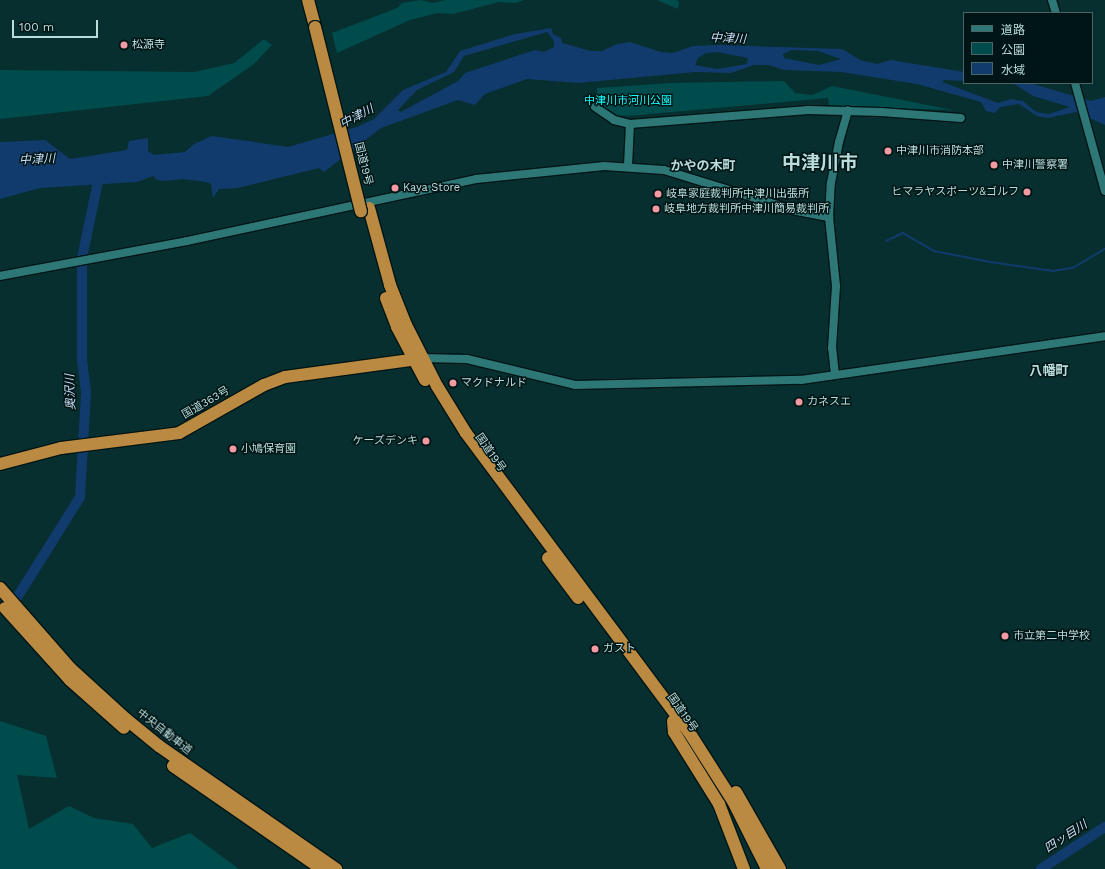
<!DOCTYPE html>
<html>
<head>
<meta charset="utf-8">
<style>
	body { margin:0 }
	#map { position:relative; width:1105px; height:869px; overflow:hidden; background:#072f2f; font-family:"Work Sans","Noto Sans JP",sans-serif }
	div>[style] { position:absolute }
	.green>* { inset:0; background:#004c4c }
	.water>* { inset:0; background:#113b6c }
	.stream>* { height:1.5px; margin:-0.75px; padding:0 0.75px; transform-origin:0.75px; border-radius:0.75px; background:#113b6c }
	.river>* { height:10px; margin:-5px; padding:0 5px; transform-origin:5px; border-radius:5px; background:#113b6c }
	.roads { filter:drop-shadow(1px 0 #011515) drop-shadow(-1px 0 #011515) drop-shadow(0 1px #011515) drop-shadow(0 -1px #011515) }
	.minor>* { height:8px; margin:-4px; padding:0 4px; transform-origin:4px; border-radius:4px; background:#2e7777 }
	.highway>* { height:12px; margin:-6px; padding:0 6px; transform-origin:6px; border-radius:6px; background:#ba8942 }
	.bridges { filter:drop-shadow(1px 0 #011515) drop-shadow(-1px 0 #011515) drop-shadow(0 1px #011515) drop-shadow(0 -1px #011515) }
	.highway-bridge>* { height:12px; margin:-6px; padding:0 6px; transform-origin:6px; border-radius:6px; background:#ba8942 }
	.dots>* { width:11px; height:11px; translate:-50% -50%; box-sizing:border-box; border:2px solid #001616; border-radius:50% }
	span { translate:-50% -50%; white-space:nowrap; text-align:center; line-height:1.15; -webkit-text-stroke:3px #001616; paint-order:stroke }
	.poi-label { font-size:11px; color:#badcdb }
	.left { translate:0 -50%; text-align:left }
	.right { translate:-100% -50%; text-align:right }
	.park-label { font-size:11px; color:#14fdfd }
	.street-label { font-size:11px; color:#badcdb }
	.water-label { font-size:12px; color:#cadcf4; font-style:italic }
	.quarter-label { font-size:13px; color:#badcdb; font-weight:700 }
	.town-label { font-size:19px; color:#badcdb; font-weight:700 }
	.legend { position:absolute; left:963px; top:12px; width:130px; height:72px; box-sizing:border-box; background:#001616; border:1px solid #4a6565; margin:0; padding:5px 7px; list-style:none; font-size:12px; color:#badcdb }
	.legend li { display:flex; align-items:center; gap:8px; height:20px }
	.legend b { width:20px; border:1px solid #4a6565 }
	.scale { position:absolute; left:12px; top:20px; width:86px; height:18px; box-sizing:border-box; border:2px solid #badcdb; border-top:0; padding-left:5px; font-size:12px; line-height:14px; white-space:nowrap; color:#badcdb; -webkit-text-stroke:3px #001616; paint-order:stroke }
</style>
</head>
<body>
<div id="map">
	<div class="green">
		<div style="clip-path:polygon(420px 0,433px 3px,446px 0,524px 0,516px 3px,499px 2px,453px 14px,438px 13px,410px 20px,337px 53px,332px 33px,397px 8px,402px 3px)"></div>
		<div style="clip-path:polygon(657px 0,676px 0,679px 2px,678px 9px)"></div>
		<div style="clip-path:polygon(264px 39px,272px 45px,254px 64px,208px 96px,0 119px,0 70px,194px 72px,234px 63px)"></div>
		<div style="clip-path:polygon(784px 81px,795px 93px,812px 95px,832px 86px,953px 110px,829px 106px,828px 98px,628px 116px,617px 115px,597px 102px,597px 88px,670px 83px)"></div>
		<div style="clip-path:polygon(0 721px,46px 736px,57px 778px,17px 775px,29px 829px,69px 806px,94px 818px,133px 824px,152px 848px,190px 833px,239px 869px,0 869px)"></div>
	</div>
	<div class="water">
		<div style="clip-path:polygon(evenodd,551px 28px,553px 34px,561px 38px,562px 43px,591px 51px,602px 51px,617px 44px,630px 42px,661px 52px,673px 53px,693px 46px,720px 45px,842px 49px,860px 60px,877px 64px,891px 60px,964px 72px,964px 81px,944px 80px,942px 82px,998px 103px,1011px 99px,1023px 101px,1036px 112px,1049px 114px,1070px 107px,1033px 96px,1016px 85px,1007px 83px,1030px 83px,1091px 101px,1105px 97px,1105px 125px,1076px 112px,1048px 118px,1037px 116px,1019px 104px,1000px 107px,995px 113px,986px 111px,981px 102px,917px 84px,841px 72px,784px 70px,769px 65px,754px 65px,731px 73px,695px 72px,578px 83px,527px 79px,485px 94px,475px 105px,458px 100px,381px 128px,324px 172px,319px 168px,238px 188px,219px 189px,213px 198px,211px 184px,206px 182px,182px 179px,166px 181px,157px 180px,153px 176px,137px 182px,40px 188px,0 199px,0 142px,45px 140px,70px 159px,127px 150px,129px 141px,148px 138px,148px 151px,154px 155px,185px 152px,194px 144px,212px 136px,288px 147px,357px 127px,374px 119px,403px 90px,446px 72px,460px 51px,515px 34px,551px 28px,547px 32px,554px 41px,554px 47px,544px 52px,535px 50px,465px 73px,458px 81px,401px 112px,398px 110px,417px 90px,454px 72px,464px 56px,547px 32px,551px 28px,792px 50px,818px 51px,841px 59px,819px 65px,784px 58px,783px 54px,792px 50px,551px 28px,717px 52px,748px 58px,747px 64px,717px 69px,695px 65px,698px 58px,706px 53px,717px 52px)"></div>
	</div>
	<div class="stream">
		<div style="left:886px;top:241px;width:19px;rotate:-25deg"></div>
		<div style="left:903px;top:233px;width:36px;rotate:30deg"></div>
		<div style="left:934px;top:251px;width:57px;rotate:11.1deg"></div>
		<div style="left:990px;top:262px;width:64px;rotate:8.1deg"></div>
		<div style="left:1053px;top:271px;width:20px;rotate:-9deg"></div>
		<div style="left:1073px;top:268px;width:37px;rotate:-31deg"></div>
	</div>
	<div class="river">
		<div style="left:18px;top:596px;width:117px;rotate:-57.9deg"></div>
		<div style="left:80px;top:497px;width:105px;rotate:-86.7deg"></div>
		<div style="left:86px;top:392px;width:31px;rotate:-97deg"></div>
		<div style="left:82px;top:361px;width:103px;rotate:-90deg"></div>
		<div style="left:82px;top:258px;width:88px;rotate:-78.2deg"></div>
		<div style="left:1041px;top:869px;width:77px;rotate:-33.3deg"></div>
	</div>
	<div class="roads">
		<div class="minor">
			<div style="left:1052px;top:0;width:14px;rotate:73deg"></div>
			<div style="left:1075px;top:83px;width:112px;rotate:74.5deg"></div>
			<div style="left:595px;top:107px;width:23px;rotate:34deg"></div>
			<div style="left:614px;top:120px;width:16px;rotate:14deg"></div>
			<div style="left:630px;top:124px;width:179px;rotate:-4.5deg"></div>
			<div style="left:808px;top:110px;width:73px;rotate:1.6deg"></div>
			<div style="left:881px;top:112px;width:80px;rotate:4.3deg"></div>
			<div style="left:628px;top:166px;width:42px;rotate:-87.3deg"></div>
			<div style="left:0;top:276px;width:190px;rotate:-10.6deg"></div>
			<div style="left:187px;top:241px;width:296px;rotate:-12.1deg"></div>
			<div style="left:476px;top:179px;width:129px;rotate:-5.8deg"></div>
			<div style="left:604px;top:166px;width:60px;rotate:3.8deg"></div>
			<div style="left:664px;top:170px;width:139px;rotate:17.1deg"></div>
			<div style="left:797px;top:211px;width:33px;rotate:11deg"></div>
			<div style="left:421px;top:358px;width:46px;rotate:1.2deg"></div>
			<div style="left:467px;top:359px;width:111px;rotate:13.5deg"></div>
			<div style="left:575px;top:385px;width:226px;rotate:-1.3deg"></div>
			<div style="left:801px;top:380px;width:307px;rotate:-8.2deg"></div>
			<div style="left:835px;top:375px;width:27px;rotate:-96deg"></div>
			<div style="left:832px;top:348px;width:62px;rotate:-86.3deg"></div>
			<div style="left:836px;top:286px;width:69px;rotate:-95.8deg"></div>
			<div style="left:829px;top:217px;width:34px;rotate:-87deg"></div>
			<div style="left:831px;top:183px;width:42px;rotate:-79deg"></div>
			<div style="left:839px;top:142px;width:33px;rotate:-74deg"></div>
		</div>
		<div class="highway">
			<div style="left:308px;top:0;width:28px;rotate:75deg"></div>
			<div style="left:369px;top:208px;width:80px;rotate:74.7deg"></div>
			<div style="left:390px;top:285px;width:43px;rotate:68.2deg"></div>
			<div style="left:406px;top:325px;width:68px;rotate:63.1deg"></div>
			<div style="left:437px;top:386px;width:55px;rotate:58.3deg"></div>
			<div style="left:466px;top:433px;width:373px;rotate:53.3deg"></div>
			<div style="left:689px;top:732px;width:82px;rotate:57.5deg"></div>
			<div style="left:733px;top:801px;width:76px;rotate:63.4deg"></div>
			<div style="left:386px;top:298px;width:31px;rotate:69deg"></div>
			<div style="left:397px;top:327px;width:60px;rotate:62.2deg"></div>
			<div style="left:0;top:464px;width:63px;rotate:-14.7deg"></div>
			<div style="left:61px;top:448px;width:119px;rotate:-7.2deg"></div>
			<div style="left:179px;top:433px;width:98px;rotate:-29.5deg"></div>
			<div style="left:264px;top:385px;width:22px;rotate:-21deg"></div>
			<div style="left:285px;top:377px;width:134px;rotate:-7.7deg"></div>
			<div style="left:548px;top:558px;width:50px;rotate:53.1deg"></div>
			<div style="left:0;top:588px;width:106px;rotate:48.8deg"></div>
			<div style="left:70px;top:668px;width:76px;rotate:42.3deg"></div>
			<div style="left:126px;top:719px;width:43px;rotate:39.3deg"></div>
			<div style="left:159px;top:746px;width:216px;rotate:34.8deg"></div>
			<div style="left:5px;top:608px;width:97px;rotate:47.9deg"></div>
			<div style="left:70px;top:680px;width:72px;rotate:41.6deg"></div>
			<div style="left:673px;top:721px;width:11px;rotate:85deg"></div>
			<div style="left:674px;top:732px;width:85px;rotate:58deg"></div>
			<div style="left:719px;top:804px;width:70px;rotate:69deg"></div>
			<div style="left:173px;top:766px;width:181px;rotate:34.7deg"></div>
			<div style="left:736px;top:792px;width:89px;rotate:60.3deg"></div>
		</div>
	</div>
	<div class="bridges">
		<div class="highway-bridge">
			<div style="left:315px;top:27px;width:190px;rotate:76deg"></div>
		</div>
	</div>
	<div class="dots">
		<div style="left:124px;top:45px;background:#f49aa2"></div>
		<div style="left:888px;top:151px;background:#f49aa2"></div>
		<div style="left:994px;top:165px;background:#f49aa2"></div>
		<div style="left:395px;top:188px;background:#f49aa2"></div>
		<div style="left:1027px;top:192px;background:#f49aa2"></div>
		<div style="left:658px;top:194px;background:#f49aa2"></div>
		<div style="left:656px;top:209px;background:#f49aa2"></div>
		<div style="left:453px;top:383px;background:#f49aa2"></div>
		<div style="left:799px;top:402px;background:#f49aa2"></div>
		<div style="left:426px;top:441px;background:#f49aa2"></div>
		<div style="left:233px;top:449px;background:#f49aa2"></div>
		<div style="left:1005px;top:636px;background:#f49aa2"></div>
		<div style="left:595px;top:649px;background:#f49aa2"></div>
	</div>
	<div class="poi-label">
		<span class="left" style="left:132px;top:45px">松源寺</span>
		<span class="left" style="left:896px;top:151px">中津川市消防本部</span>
		<span class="left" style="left:1002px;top:165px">中津川警察署</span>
		<span class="left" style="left:403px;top:188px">Kaya Store</span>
		<span class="right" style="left:1019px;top:192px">ヒマラヤスポーツ&amp;ゴルフ</span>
		<span class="left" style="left:666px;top:194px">岐阜家庭裁判所中津川出張所</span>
		<span class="left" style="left:664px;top:209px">岐阜地方裁判所中津川簡易裁判所</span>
		<span class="left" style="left:461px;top:383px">マクドナルド</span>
		<span class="left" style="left:807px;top:402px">カネスエ</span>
		<span class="right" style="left:418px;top:441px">ケーズデンキ</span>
		<span class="left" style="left:241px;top:449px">小鳩保育園</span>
		<span class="left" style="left:1013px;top:636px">市立第二中学校</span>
		<span class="left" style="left:603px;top:649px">ガスト</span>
	</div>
	<div class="park-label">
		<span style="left:628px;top:101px">中津川市河川公園</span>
	</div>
	<div class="street-label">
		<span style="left:363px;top:164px;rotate:76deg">国道19号</span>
		<span style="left:206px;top:403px;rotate:-30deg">国道363号</span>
		<span style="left:490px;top:453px;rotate:55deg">国道19号</span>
		<span style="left:682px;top:713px;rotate:55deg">国道19号</span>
		<span style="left:164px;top:732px;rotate:38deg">中央自動車道</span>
	</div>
	<div class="water-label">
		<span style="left:728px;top:39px;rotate:3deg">中津川</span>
		<span style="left:357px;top:117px;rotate:-28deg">中津川</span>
		<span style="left:37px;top:160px;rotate:-3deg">中津川</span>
		<span style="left:71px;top:392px;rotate:-92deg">奥沢川</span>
		<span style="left:1066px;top:837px;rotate:-33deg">四ッ目川</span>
	</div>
	<div class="quarter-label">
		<span style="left:703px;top:166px">かやの木町</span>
		<span style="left:1049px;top:371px">八幡町</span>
	</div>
	<div class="town-label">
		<span style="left:820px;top:163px">中津川市</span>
	</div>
	<ul class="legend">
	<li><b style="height:5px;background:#2e7777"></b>道路</li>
	<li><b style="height:11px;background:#004c4c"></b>公園</li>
	<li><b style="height:11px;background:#113b6c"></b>水域</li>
	</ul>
	<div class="scale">100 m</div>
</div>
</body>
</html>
